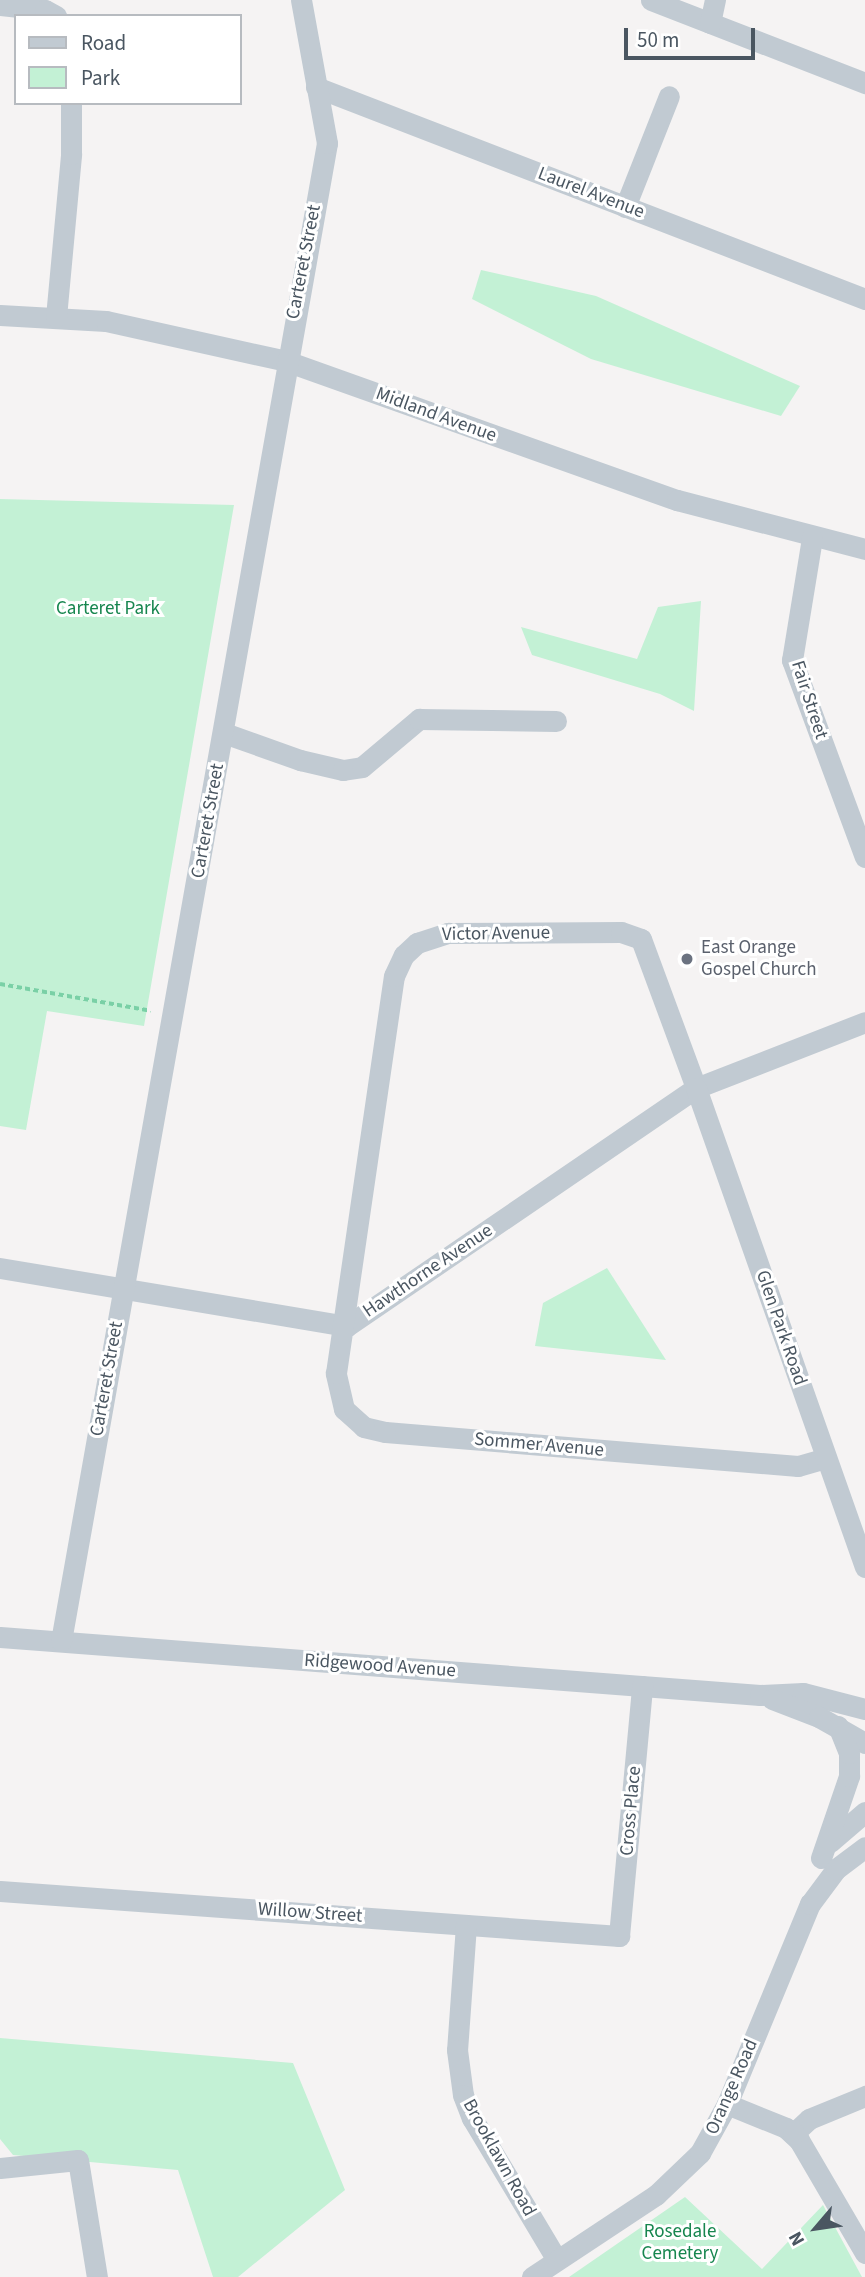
<!DOCTYPE html>
<html>
<head>
<meta charset="utf-8">
<style>
	body { margin:0 }
	#map { position:relative; width:865px; height:2277px; overflow:hidden; background:#f5f3f3; font-family:"Source Sans 3",sans-serif }
	div>[style] { position:absolute }
	.green>* { inset:0; background:#c3f1d5 }
	.path>* { height:3.5px; margin-top:-1.75px; transform-origin:0; background:repeating-linear-gradient(90deg,#7ad0a6 0 5px,transparent 0 8.5px) }
	.minor>* { height:21px; margin:-10.5px; padding:0 10.5px; transform-origin:10.5px; border-radius:10.5px; background:#c1cad2 }
	.dots>* { width:19px; height:19px; translate:-50% -50%; box-sizing:border-box; border:4px solid #fff; border-radius:50% }
	span { translate:-50% -50%; white-space:nowrap; text-align:center; line-height:1.15; -webkit-text-stroke:6px #fff; paint-order:stroke }
	.street-label { font-size:19px; color:#4a5661 }
	.park-label { font-size:19px; color:#17864f }
	.worship-label { font-size:19px; color:#5b616d }
	.left { translate:0 -50%; text-align:left }
	.legend { position:absolute; left:14px; top:14px; width:228px; height:91px; box-sizing:border-box; background:#fff; border:2px solid #b7bbc0; margin:0; padding:9px 12px; list-style:none; font-size:21px; color:#4a5661 }
	.legend li { display:flex; align-items:center; gap:14px; height:35px }
	.legend b { width:35px; border:2px solid #b7bbc0 }
	.north { position:absolute; left:781px; top:2193px; width:70px; height:70px; -webkit-text-stroke:5px #fff; paint-order:stroke; rotate:241deg; font-size:19px; font-weight:700; line-height:28px; text-align:center; color:#4a5661 }
	.north::after { content:''; display:block; margin:auto; width:24px; height:32px; background:#4a5661; clip-path:polygon(50% 0,100% 100%,50% 72%,0 100%) }
	.scale { position:absolute; left:624px; top:28px; width:131px; height:32px; box-sizing:border-box; border:4px solid #4a5661; border-top:0; padding-left:9px; font-size:21px; line-height:24px; white-space:nowrap; color:#4a5661; -webkit-text-stroke:5px #fff; paint-order:stroke }
</style>
</head>
<body>
<div id="map">
	<div class="green">
		<div style="clip-path:polygon(481px 270px,596px 296px,800px 386px,781px 416px,591px 359px,472px 299px)"></div>
		<div style="clip-path:polygon(0 499px,234px 505px,144px 1026px,47px 1011px,26px 1130px,0 1126px)"></div>
		<div style="clip-path:polygon(701px 601px,694px 711px,660px 694px,532px 655px,521px 627px,637px 659px,658px 607px)"></div>
		<div style="clip-path:polygon(607px 1268px,666px 1360px,535px 1346px,543px 1303px)"></div>
		<div style="clip-path:polygon(0 2038px,293px 2063px,345px 2190px,238px 2277px,213px 2277px,178px 2170px,13px 2155px,0 2139px)"></div>
		<div style="clip-path:polygon(685px 2197px,762px 2269px,823px 2205px,862px 2277px,569px 2277px)"></div>
	</div>
	<div class="path">
		<div style="left:0;top:984px;width:153px;rotate:10.1deg"></div>
	</div>
	<div class="minor">
		<div style="left:651px;top:0;width:230px;rotate:21.2deg"></div>
		<div style="left:0;top:5px;width:45px;rotate:6.3deg"></div>
		<div style="left:45px;top:10px;width:13px;rotate:29deg"></div>
		<div style="left:710px;top:23px;width:24px;rotate:-78deg"></div>
		<div style="left:316px;top:87px;width:589px;rotate:21.11deg"></div>
		<div style="left:625px;top:207px;width:119px;rotate:-68.4deg"></div>
		<div style="left:0;top:315px;width:106px;rotate:3.2deg"></div>
		<div style="left:106px;top:321px;width:184px;rotate:12.5deg"></div>
		<div style="left:286px;top:361px;width:415px;rotate:19.6deg"></div>
		<div style="left:677px;top:500px;width:194px;rotate:14.6deg"></div>
		<div style="left:56px;top:317px;width:164px;rotate:-84.7deg"></div>
		<div style="left:71px;top:154px;width:51px;rotate:-90deg"></div>
		<div style="left:812px;top:538px;width:124px;rotate:99.3deg"></div>
		<div style="left:792px;top:660px;width:210px;rotate:69.7deg"></div>
		<div style="left:224px;top:733px;width:81px;rotate:19.6deg"></div>
		<div style="left:300px;top:760px;width:44px;rotate:13.1deg"></div>
		<div style="left:343px;top:770px;width:19px;rotate:-9deg"></div>
		<div style="left:362px;top:767px;width:75px;rotate:-40.1deg"></div>
		<div style="left:419px;top:719px;width:137px;rotate:0.8deg"></div>
		<div style="left:0;top:1268px;width:352px;rotate:9.5deg"></div>
		<div style="left:347px;top:1326px;width:422px;rotate:-34.3deg"></div>
		<div style="left:696px;top:1088px;width:181px;rotate:-21.3deg"></div>
		<div style="left:826px;top:1458px;width:29px;rotate:164deg"></div>
		<div style="left:798px;top:1466px;width:414px;rotate:-175.3deg"></div>
		<div style="left:385px;top:1432px;width:22px;rotate:-167deg"></div>
		<div style="left:364px;top:1427px;width:27px;rotate:-138deg"></div>
		<div style="left:344px;top:1409px;width:37px;rotate:-103deg"></div>
		<div style="left:336px;top:1373px;width:401px;rotate:-81.7deg"></div>
		<div style="left:394px;top:976px;width:23px;rotate:-65deg"></div>
		<div style="left:404px;top:955px;width:18px;rotate:-43deg"></div>
		<div style="left:417px;top:943px;width:33px;rotate:-18deg"></div>
		<div style="left:448px;top:933px;width:173px;rotate:-0.3deg"></div>
		<div style="left:621px;top:932px;width:21px;rotate:19deg"></div>
		<div style="left:641px;top:939px;width:159px;rotate:69.7deg"></div>
		<div style="left:696px;top:1088px;width:508px;rotate:70.57deg"></div>
		<div style="left:0;top:1637px;width:762px;rotate:4.36deg"></div>
		<div style="left:760px;top:1695px;width:43px;rotate:-2.7deg"></div>
		<div style="left:803px;top:1693px;width:64px;rotate:14.5deg"></div>
		<div style="left:61px;top:1641px;width:1521px;rotate:-79.93deg"></div>
		<div style="left:327px;top:143px;width:145px;rotate:-100.3deg"></div>
		<div style="left:772px;top:1699px;width:50px;rotate:21deg"></div>
		<div style="left:819px;top:1717px;width:53px;rotate:29.5deg"></div>
		<div style="left:830px;top:1842px;width:46px;rotate:-40.6deg"></div>
		<div style="left:821px;top:1858px;width:87px;rotate:-71.1deg"></div>
		<div style="left:849px;top:1776px;width:23px;rotate:-90deg"></div>
		<div style="left:849px;top:1753px;width:29px;rotate:-112deg"></div>
		<div style="left:0;top:1891px;width:621px;rotate:4.16deg"></div>
		<div style="left:619px;top:1936px;width:251px;rotate:-84.7deg"></div>
		<div style="left:466px;top:1925px;width:125px;rotate:94.1deg"></div>
		<div style="left:457px;top:2050px;width:45px;rotate:82.4deg"></div>
		<div style="left:463px;top:2095px;width:25px;rotate:69deg"></div>
		<div style="left:472px;top:2118px;width:165px;rotate:59.1deg"></div>
		<div style="left:727px;top:2104px;width:64px;rotate:22.1deg"></div>
		<div style="left:786px;top:2128px;width:18px;rotate:43deg"></div>
		<div style="left:799px;top:2140px;width:131px;rotate:59.7deg"></div>
		<div style="left:793px;top:2134px;width:22px;rotate:-43deg"></div>
		<div style="left:809px;top:2119px;width:61px;rotate:-22.3deg"></div>
		<div style="left:0;top:2168px;width:78px;rotate:-5.9deg"></div>
		<div style="left:78px;top:2160px;width:119px;rotate:80.8deg"></div>
		<div style="left:532px;top:2277px;width:149px;rotate:-33.5deg"></div>
		<div style="left:656px;top:2195px;width:61px;rotate:-43.7deg"></div>
		<div style="left:700px;top:2153px;width:56px;rotate:-61.1deg"></div>
		<div style="left:727px;top:2104px;width:217px;rotate:-67.5deg"></div>
		<div style="left:810px;top:1904px;width:44px;rotate:-53.4deg"></div>
		<div style="left:836px;top:1869px;width:36px;rotate:-37deg"></div>
	</div>
	<div class="dots">
		<div style="left:687px;top:959px;background:#6b7280"></div>
	</div>
	<div class="street-label">
		<span style="left:591px;top:193px;rotate:21deg">Laurel Avenue</span>
		<span style="left:304px;top:262px;rotate:-79deg">Carteret Street</span>
		<span style="left:436px;top:415px;rotate:20deg">Midland Avenue</span>
		<span style="left:809px;top:700px;rotate:72deg">Fair Street</span>
		<span style="left:208px;top:821px;rotate:-80deg">Carteret Street</span>
		<span style="left:496px;top:934px;rotate:-1deg">Victor Avenue</span>
		<span style="left:428px;top:1271px;rotate:-34deg">Hawthorne Avenue</span>
		<span style="left:781px;top:1328px;rotate:71deg">Glen Park Road</span>
		<span style="left:107px;top:1379px;rotate:-80deg">Carteret Street</span>
		<span style="left:539px;top:1445px;rotate:5deg">Sommer Avenue</span>
		<span style="left:380px;top:1666px;rotate:4deg">Ridgewood Avenue</span>
		<span style="left:631px;top:1811px;rotate:-85deg">Cross Place</span>
		<span style="left:310px;top:1913px;rotate:4deg">Willow Street</span>
		<span style="left:732px;top:2087px;rotate:-66deg">Orange Road</span>
		<span style="left:499px;top:2158px;rotate:61deg">Brooklawn Road</span>
	</div>
	<div class="park-label">
		<span style="left:108px;top:609px">Carteret Park</span>
		<span style="left:680px;top:2243px">Rosedale<br>Cemetery</span>
	</div>
	<div class="worship-label">
		<span class="left" style="left:701px;top:959px">East Orange<br>Gospel Church</span>
	</div>
	<ul class="legend">
	<li><b style="height:9px;background:#c1cad2"></b>Road</li>
	<li><b style="height:19px;background:#c3f1d5"></b>Park</li>
	</ul>
	<div class="north">N</div>
	<div class="scale">50 m</div>
</div>
</body>
</html>
